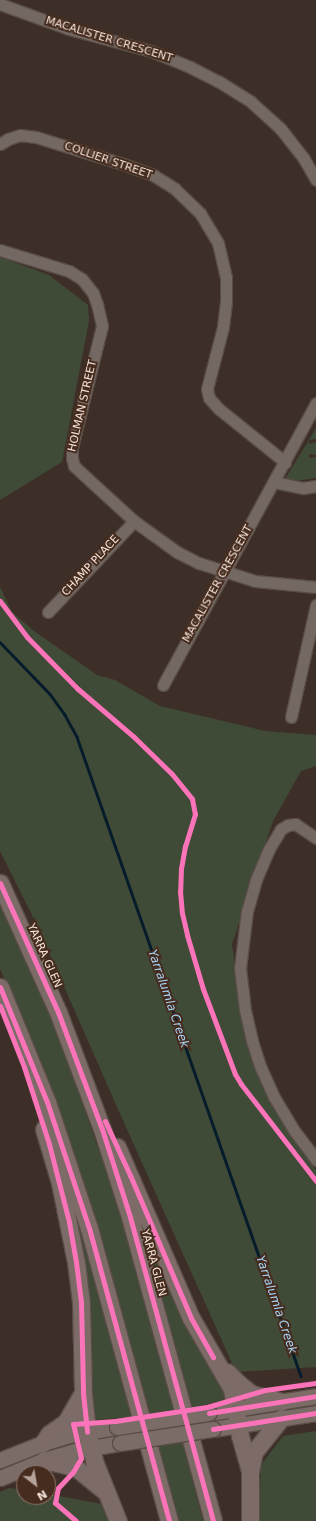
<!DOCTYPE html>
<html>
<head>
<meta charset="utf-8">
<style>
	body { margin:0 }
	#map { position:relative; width:316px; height:1521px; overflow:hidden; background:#3d2f27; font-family:"DejaVu Sans",sans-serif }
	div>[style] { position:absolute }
	.green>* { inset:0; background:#404b37 }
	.stream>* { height:2.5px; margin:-1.25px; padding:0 1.25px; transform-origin:1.25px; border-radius:1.25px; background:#061c2b }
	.roads { filter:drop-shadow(1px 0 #594c46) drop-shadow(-1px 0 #594c46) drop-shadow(0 1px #594c46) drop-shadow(0 -1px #594c46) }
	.minor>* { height:11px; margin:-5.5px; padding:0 5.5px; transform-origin:5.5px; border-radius:5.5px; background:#736862 }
	.major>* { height:15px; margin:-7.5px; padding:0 7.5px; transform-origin:7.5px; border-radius:7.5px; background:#7b6c68 }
	.highway>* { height:17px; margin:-8.5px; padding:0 8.5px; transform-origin:8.5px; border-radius:8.5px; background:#7c6b67 }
	.bridges { filter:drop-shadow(1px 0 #594c46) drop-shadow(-1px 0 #594c46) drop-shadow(0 1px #594c46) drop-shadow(0 -1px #594c46) }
	.major-bridge>* { height:15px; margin:-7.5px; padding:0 7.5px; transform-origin:7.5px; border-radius:7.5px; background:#7b6c68 }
	.cycleway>* { height:5px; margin:-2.5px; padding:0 2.5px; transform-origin:2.5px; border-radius:2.5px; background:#fb73b8 }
	span { translate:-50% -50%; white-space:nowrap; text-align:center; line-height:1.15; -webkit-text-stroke:4px #462c1e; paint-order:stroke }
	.street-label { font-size:11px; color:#f5e3db }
	.water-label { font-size:12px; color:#a5d4f8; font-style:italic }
	.north { position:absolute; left:16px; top:1465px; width:40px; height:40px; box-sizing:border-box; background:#462c1e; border:1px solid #8c756a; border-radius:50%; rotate:149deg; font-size:11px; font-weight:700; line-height:16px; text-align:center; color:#f5e3db }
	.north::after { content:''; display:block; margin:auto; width:14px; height:18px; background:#b5a49c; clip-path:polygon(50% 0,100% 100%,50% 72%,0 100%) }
</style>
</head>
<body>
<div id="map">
	<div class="green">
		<div style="clip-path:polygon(0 257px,49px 275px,88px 305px,89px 321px,62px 462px,0 500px)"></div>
		<div style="clip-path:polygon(316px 428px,316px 439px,309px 440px,309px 444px,316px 442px,316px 455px,309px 454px,309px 458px,316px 457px,316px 478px,289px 482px,286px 477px,309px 440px)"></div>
		<div style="clip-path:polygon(0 587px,12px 612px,34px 631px,97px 675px,115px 680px,160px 706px,265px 731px,316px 735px,316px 766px,301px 771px,273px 821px,232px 944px,245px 1035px,273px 1104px,316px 1170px,316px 1367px,236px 1372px,121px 1116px,37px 925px,0 851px)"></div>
		<div style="clip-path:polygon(0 893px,62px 1046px,109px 1179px,135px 1263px,203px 1521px,175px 1521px,17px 1007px,0 969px)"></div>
		<div style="clip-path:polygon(70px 1192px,79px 1221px,132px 1417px,94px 1420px)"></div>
		<div style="clip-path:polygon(145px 1233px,229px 1399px,192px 1408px)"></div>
		<div style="clip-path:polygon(316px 1431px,316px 1521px,259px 1521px,261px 1465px,283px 1436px)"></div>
		<div style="clip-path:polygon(9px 1488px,24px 1490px,24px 1497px,48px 1497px,48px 1494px,102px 1504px,108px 1521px,0 1521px,0 1492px)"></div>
	</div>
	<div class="stream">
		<div style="left:0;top:642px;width:72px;rotate:46.1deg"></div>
		<div style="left:50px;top:694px;width:26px;rotate:54deg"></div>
		<div style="left:65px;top:715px;width:25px;rotate:61deg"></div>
		<div style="left:77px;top:737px;width:677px;rotate:70.68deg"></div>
	</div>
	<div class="roads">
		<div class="minor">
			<div style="left:0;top:4px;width:73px;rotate:19.9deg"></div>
			<div style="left:69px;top:29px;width:85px;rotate:15deg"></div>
			<div style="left:151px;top:51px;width:42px;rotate:22.3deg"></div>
			<div style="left:190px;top:67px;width:31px;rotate:27deg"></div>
			<div style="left:218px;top:81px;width:39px;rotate:32deg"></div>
			<div style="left:251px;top:102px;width:39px;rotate:42deg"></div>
			<div style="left:280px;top:128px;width:39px;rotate:52deg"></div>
			<div style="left:304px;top:159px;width:24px;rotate:60deg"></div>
			<div style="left:0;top:144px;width:9px;rotate:-32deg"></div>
			<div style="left:8px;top:139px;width:13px;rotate:-18deg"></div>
			<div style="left:20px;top:135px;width:16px;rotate:7deg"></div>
			<div style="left:36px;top:137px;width:91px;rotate:17.2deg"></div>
			<div style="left:123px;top:164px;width:32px;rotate:20deg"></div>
			<div style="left:153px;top:175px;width:26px;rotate:32deg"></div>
			<div style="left:175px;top:189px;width:35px;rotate:44deg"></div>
			<div style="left:200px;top:213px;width:35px;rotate:59deg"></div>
			<div style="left:218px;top:243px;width:35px;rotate:77deg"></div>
			<div style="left:226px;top:277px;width:25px;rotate:90deg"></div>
			<div style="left:226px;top:302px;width:25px;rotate:97deg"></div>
			<div style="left:223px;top:327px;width:64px;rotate:104.5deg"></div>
			<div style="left:207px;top:389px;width:9px;rotate:77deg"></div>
			<div style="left:209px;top:398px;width:15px;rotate:48deg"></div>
			<div style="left:219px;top:409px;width:85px;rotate:38.8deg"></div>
			<div style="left:0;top:250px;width:72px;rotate:16.9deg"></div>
			<div style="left:69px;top:271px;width:15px;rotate:32deg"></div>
			<div style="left:82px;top:279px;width:18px;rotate:52deg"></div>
			<div style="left:93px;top:293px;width:12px;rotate:70deg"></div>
			<div style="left:97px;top:304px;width:23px;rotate:77deg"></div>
			<div style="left:102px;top:326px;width:125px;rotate:103.9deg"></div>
			<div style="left:72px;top:447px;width:11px;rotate:90deg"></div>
			<div style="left:72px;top:458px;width:8px;rotate:76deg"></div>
			<div style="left:74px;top:466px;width:81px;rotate:42.5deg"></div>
			<div style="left:134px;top:521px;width:53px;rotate:35.8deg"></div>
			<div style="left:177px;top:552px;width:25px;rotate:27deg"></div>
			<div style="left:199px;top:563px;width:59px;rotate:17.8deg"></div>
			<div style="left:255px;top:581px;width:61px;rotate:5.6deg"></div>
			<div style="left:274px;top:482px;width:30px;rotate:12deg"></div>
			<div style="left:303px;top:488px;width:13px;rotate:-9deg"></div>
			<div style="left:48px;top:612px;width:125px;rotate:-46.6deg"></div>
			<div style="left:163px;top:685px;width:321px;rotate:-61.5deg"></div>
			<div style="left:291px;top:717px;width:115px;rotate:-77.4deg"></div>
			<div style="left:316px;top:838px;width:25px;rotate:-146deg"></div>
			<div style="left:295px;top:824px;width:7px;rotate:172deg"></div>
			<div style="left:288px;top:825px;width:8px;rotate:150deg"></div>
			<div style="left:281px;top:829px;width:23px;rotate:121deg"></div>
			<div style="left:269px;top:849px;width:34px;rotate:113deg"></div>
			<div style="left:256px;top:880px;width:32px;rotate:106deg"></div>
			<div style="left:247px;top:911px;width:57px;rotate:97deg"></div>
			<div style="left:240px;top:968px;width:42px;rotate:83.2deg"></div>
			<div style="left:245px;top:1010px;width:32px;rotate:77deg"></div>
			<div style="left:252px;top:1041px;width:28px;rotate:72deg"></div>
			<div style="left:261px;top:1068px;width:32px;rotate:66deg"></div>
			<div style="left:274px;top:1097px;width:37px;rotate:59deg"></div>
			<div style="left:293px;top:1129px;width:39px;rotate:53deg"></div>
		</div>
		<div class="major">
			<div style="left:209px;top:1413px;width:108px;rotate:-9deg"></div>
			<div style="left:213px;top:1429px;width:104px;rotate:-8.8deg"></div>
			<div style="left:0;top:1460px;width:46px;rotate:-21.6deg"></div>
			<div style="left:43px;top:1443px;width:27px;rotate:-17deg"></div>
			<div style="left:69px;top:1435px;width:49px;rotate:-9.5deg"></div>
			<div style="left:0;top:1478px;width:48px;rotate:-22.2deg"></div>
			<div style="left:44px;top:1460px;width:36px;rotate:-16deg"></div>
			<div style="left:79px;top:1450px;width:42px;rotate:-9.7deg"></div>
		</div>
		<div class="highway">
			<div style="left:0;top:883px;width:141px;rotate:65.8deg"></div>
			<div style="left:58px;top:1012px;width:125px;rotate:69.4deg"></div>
			<div style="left:102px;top:1129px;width:92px;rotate:72.3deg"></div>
			<div style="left:130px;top:1217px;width:315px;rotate:74.7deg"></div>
			<div style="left:0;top:987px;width:124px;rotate:67.8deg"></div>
			<div style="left:47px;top:1102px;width:133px;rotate:71.6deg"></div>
			<div style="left:89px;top:1228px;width:304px;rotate:74.7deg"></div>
			<div style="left:44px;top:1129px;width:56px;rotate:73.5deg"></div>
			<div style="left:60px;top:1183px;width:81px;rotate:78.6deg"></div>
			<div style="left:76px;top:1262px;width:40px;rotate:82.9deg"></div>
			<div style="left:81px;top:1302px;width:91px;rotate:88.7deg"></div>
			<div style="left:83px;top:1393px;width:39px;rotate:84deg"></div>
			<div style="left:87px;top:1432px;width:30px;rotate:76deg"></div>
			<div style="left:94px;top:1461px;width:65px;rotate:68.2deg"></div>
			<div style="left:117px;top:1147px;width:186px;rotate:66.6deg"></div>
			<div style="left:191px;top:1318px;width:82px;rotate:60deg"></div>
			<div style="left:232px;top:1389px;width:48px;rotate:80.3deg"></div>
			<div style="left:240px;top:1436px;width:37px;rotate:74deg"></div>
			<div style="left:227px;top:1372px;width:17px;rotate:45deg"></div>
			<div style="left:239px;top:1384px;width:16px;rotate:38deg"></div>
			<div style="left:252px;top:1394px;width:30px;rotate:15deg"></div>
			<div style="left:43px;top:1443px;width:11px;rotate:-56deg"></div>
			<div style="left:49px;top:1434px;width:21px;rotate:-35deg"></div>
			<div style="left:66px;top:1422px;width:34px;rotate:-60deg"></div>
			<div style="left:44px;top:1460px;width:32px;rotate:13deg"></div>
			<div style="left:75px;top:1467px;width:40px;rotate:39deg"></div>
			<div style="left:250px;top:1521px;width:49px;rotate:-90deg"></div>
			<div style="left:250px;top:1472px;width:20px;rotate:-79deg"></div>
			<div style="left:254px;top:1452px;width:43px;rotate:-51.5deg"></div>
		</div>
	</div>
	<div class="bridges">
		<div class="major-bridge">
			<div style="left:117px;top:1427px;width:93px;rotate:-8.7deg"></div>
			<div style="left:120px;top:1443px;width:94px;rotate:-8.6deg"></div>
		</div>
	</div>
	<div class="cycleway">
		<div style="left:0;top:601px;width:45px;rotate:53.1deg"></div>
		<div style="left:27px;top:637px;width:73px;rotate:45.6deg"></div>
		<div style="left:78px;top:689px;width:74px;rotate:40.6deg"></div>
		<div style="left:134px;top:737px;width:53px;rotate:44.2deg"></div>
		<div style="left:172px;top:774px;width:32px;rotate:51deg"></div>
		<div style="left:192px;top:799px;width:15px;rotate:79deg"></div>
		<div style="left:195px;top:814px;width:34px;rotate:107deg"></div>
		<div style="left:185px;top:846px;width:22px;rotate:100deg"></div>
		<div style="left:181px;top:868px;width:23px;rotate:92deg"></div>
		<div style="left:180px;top:891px;width:22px;rotate:85deg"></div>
		<div style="left:182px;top:913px;width:23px;rotate:77deg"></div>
		<div style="left:187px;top:935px;width:56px;rotate:73.5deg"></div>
		<div style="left:203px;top:989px;width:91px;rotate:69.4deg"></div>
		<div style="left:235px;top:1074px;width:12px;rotate:59deg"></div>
		<div style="left:241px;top:1084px;width:123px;rotate:52.3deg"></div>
		<div style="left:0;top:883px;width:141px;rotate:65.8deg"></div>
		<div style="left:58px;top:1012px;width:125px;rotate:69.4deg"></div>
		<div style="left:102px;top:1129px;width:92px;rotate:72.3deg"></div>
		<div style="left:130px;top:1217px;width:315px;rotate:74.7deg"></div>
		<div style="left:0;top:987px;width:124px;rotate:67.8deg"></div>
		<div style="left:47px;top:1102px;width:133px;rotate:71.6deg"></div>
		<div style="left:89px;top:1228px;width:304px;rotate:74.7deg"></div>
		<div style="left:0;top:1006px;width:66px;rotate:68.5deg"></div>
		<div style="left:24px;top:1067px;width:81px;rotate:72deg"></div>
		<div style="left:49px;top:1144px;width:81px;rotate:75.6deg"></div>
		<div style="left:69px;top:1222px;width:41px;rotate:80.1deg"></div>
		<div style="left:76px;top:1262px;width:40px;rotate:82.9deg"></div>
		<div style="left:81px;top:1302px;width:91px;rotate:88.7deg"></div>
		<div style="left:83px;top:1393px;width:39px;rotate:84deg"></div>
		<div style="left:105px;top:1121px;width:60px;rotate:65.2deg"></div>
		<div style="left:130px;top:1175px;width:155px;rotate:66.9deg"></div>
		<div style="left:191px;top:1318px;width:45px;rotate:60.6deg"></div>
		<div style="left:209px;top:1413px;width:108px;rotate:-9deg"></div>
		<div style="left:213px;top:1429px;width:104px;rotate:-8.8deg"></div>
		<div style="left:76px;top:1521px;width:28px;rotate:-139deg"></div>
		<div style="left:55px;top:1503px;width:15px;rotate:-79deg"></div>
		<div style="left:58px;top:1488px;width:22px;rotate:-47deg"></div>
		<div style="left:73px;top:1472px;width:16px;rotate:-60deg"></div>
		<div style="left:81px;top:1458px;width:35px;rotate:-103deg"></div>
		<div style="left:73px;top:1424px;width:42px;rotate:-4.1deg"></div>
		<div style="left:115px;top:1421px;width:93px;rotate:-8.7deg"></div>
		<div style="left:207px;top:1407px;width:60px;rotate:-16.3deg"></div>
		<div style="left:265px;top:1390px;width:51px;rotate:-7.8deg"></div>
	</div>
	<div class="street-label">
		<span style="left:109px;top:40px;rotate:17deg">MACALISTER CRESCENT</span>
		<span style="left:108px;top:161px;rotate:19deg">COLLIER STREET</span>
		<span style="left:83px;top:406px;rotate:-77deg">HOLMAN STREET</span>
		<span style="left:91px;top:566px;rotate:-47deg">CHAMP PLACE</span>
		<span style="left:218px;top:584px;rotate:-61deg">MACALISTER CRESCENT</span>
		<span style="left:44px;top:956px;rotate:66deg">YARRA GLEN</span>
		<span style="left:153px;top:1263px;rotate:75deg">YARRA GLEN</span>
	</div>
	<div class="water-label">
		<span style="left:168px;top:999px;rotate:71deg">Yarralumla Creek</span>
		<span style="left:276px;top:1305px;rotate:71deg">Yarralumla Creek</span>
	</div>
	<div class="north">N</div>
</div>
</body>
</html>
